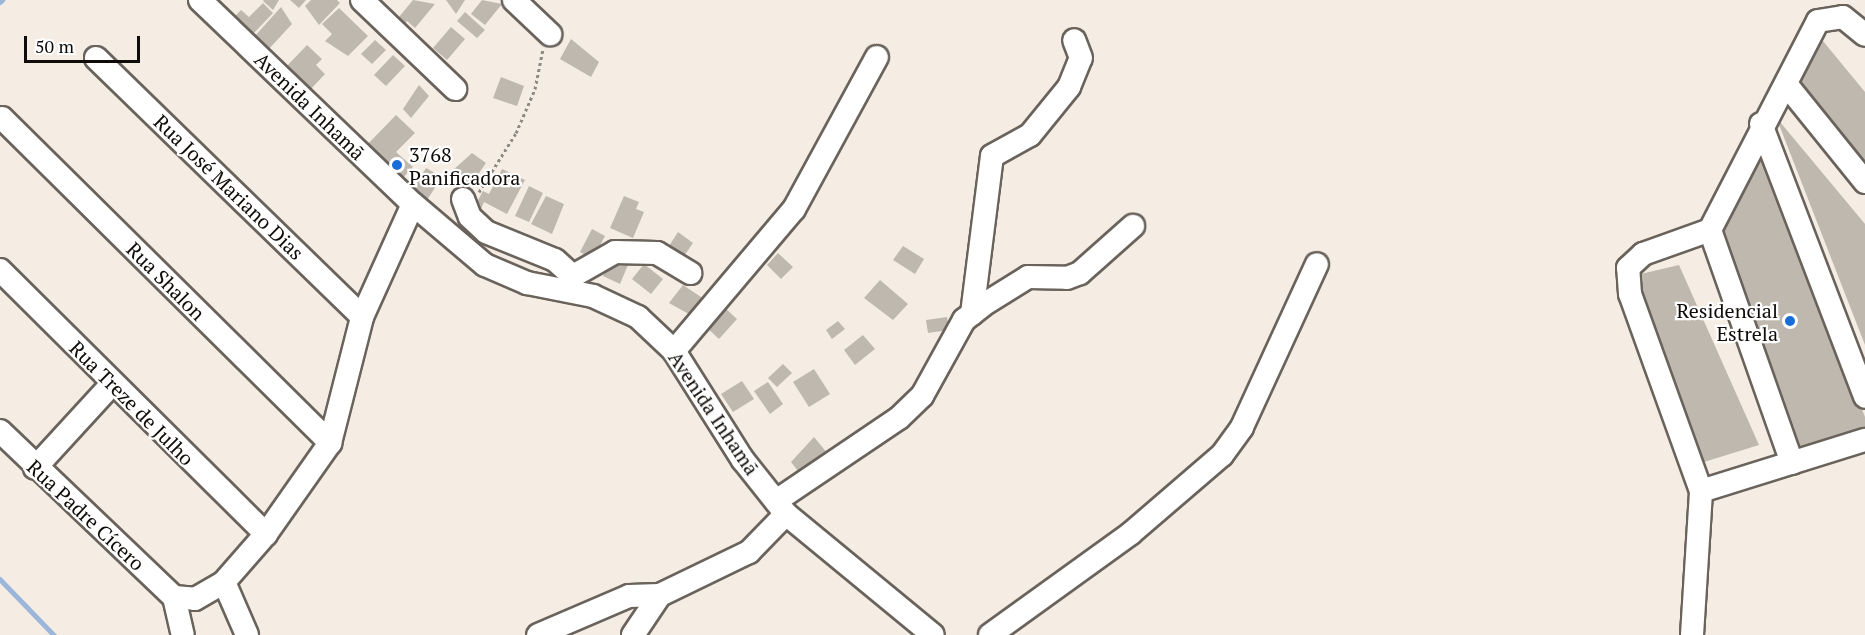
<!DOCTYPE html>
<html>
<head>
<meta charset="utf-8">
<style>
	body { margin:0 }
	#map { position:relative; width:1865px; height:635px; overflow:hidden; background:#f5ede4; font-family:"PT Serif",serif }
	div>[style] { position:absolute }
	.stream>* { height:4.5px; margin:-2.25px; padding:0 2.25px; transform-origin:2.25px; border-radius:2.25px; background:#9cb6da }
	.building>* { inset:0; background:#bfb8af }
	.path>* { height:3px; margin-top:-1.5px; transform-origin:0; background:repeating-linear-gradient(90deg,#8e8982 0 3px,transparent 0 6px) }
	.roads { filter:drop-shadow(2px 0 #6a635c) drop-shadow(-2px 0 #6a635c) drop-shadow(0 2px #6a635c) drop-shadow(0 -2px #6a635c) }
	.minor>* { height:22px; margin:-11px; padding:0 11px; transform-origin:11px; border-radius:11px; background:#fff }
	.dots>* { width:16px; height:16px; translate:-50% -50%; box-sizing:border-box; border:3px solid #fff; border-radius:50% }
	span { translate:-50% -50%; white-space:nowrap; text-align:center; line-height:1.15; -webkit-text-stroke:4.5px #fff; paint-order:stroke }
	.street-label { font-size:20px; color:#0e0b08 }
	.poi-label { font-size:20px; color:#0e0b08 }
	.left { translate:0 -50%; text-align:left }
	.right { translate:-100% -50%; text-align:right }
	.scale { position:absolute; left:24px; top:36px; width:116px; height:27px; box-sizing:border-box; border:3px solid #0e0b08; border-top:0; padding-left:8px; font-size:18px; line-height:21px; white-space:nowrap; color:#0e0b08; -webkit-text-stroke:4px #fff; paint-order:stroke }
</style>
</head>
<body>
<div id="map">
	<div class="stream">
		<div style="left:0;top:2px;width:3px;rotate:-45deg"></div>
		<div style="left:0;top:579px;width:78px;rotate:46deg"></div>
	</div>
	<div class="building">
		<div style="clip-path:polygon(279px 0,273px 10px,263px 1px,264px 0)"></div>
		<div style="clip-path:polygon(290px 0,306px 0,299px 8px)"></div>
		<div style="clip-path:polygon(311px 0,337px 0,340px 3px,319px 25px,305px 6px)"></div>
		<div style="clip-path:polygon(413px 0,435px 4px,415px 28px,407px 21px,401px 29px,394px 23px)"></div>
		<div style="clip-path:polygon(446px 0,465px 0,456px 14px)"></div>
		<div style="clip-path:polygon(482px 0,502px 4px,485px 25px,471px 14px)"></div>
		<div style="clip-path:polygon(263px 3px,273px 13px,253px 34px,235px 16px,241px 10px,249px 17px)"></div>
		<div style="clip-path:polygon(281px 7px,292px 24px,267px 51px,253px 38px)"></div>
		<div style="clip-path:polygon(339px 8px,368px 36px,348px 56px,325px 41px,332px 34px,322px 24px)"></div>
		<div style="clip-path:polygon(465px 12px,485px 30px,477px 38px,457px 21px)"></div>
		<div style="clip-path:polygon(451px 27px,465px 39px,447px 60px,433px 48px)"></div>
		<div style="clip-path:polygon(1818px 35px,1865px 92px,1865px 167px,1791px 76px)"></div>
		<div style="clip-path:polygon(571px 39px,599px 62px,591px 77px,560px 59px)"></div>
		<div style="clip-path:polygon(375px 40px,386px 50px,372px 64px,361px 54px)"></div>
		<div style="clip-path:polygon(307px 45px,322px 59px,316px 65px,325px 74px,309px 91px,285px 68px)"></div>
		<div style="clip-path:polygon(393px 55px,405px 66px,386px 86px,374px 75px)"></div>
		<div style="clip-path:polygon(501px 77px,524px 86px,517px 106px,493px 98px)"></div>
		<div style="clip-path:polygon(419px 85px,429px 96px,411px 118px,403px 109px)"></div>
		<div style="clip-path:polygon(396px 115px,415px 133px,396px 152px,413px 167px,400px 181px,364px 148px)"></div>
		<div style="clip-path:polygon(1776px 117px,1865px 224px,1865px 345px)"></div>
		<div style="clip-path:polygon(1762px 148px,1865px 417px,1865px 431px,1796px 451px,1718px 225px)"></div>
		<div style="clip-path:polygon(472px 153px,486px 163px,468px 189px,452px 178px,452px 171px)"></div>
		<div style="clip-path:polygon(426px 168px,442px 177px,427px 200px,412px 191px)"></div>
		<div style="clip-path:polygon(502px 169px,525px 180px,507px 214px,484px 202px,481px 209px,475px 206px,483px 191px,489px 194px)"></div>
		<div style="clip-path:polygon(529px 186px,543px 193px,529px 222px,515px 216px)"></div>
		<div style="clip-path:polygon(546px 196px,564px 204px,552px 234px,531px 224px)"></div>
		<div style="clip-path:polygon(624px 196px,639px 202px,636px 209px,644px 212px,633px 238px,610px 228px)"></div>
		<div style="clip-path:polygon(592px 229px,605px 236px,593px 259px,580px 252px)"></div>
		<div style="clip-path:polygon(678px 232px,693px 243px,682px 259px,667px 249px)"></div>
		<div style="clip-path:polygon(903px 246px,924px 259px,915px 274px,893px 260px)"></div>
		<div style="clip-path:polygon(778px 253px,793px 267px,781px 279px,767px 265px)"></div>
		<div style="clip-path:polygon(612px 258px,628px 265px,620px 284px,603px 276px)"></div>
		<div style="clip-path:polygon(644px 264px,663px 279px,651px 294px,632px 279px)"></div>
		<div style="clip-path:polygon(1679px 265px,1759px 445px,1704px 462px,1632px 276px)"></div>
		<div style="clip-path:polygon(880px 280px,908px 304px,893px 320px,864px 298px)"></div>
		<div style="clip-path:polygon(683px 285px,707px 301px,696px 318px,669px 303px)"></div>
		<div style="clip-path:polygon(724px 307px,737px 319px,719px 339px,706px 327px)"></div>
		<div style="clip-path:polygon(947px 317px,949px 330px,928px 333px,926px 320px)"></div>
		<div style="clip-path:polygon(838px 321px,845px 329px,832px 339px,826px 330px)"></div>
		<div style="clip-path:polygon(863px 335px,875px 349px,855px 365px,844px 350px)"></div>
		<div style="clip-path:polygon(783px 364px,792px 373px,777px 387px,768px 378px)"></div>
		<div style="clip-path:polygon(814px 369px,830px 394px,809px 407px,793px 382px)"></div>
		<div style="clip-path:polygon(742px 381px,754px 399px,733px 412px,721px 394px)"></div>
		<div style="clip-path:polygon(768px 382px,783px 404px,770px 414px,754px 391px)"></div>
		<div style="clip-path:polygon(814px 437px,828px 454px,801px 475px,791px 462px)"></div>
	</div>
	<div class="path">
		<div style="left:479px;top:192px;width:70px;rotate:-57.9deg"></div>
		<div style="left:516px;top:133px;width:48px;rotate:-66.6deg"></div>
		<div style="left:535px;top:89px;width:41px;rotate:-78.7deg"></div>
	</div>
	<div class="roads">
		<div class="minor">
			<div style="left:200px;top:0;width:295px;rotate:43.8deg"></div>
			<div style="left:413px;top:204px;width:94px;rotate:40.3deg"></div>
			<div style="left:485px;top:265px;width:46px;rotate:23.2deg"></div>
			<div style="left:527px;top:283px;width:67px;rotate:11.1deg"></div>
			<div style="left:593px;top:296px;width:50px;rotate:25deg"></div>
			<div style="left:638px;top:317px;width:50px;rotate:43.4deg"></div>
			<div style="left:674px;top:351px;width:129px;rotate:57.7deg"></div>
			<div style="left:743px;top:460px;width:69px;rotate:51.5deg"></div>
			<div style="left:786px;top:514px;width:190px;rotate:39.5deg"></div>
			<div style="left:362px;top:0;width:129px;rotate:43.7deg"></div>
			<div style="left:514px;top:0;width:50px;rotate:43.4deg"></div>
			<div style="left:96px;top:58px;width:371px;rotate:44.2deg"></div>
			<div style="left:1786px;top:84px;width:126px;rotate:51.1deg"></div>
			<div style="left:2px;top:118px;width:462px;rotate:44.7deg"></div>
			<div style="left:1761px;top:124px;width:292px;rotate:69.1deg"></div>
			<div style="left:463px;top:199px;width:19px;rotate:69deg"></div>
			<div style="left:470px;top:217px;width:22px;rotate:43deg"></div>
			<div style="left:486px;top:232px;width:74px;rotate:22.1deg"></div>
			<div style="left:555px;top:260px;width:24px;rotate:42deg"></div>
			<div style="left:573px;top:276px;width:48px;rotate:-29.7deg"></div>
			<div style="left:615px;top:252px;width:42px;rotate:1.4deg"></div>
			<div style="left:657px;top:253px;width:39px;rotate:31deg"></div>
			<div style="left:1710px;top:230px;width:247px;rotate:70.6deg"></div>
			<div style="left:0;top:270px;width:375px;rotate:44.8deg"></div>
			<div style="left:972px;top:314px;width:159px;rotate:-82.8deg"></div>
			<div style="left:992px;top:156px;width:43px;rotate:-28.9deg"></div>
			<div style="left:1030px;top:135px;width:62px;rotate:-50.9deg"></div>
			<div style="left:1069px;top:87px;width:31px;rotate:-68deg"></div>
			<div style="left:1081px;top:58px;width:19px;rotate:-111deg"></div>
			<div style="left:674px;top:351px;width:186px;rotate:-49.8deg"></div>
			<div style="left:794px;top:209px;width:173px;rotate:-61.4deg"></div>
			<div style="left:0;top:431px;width:240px;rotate:43.7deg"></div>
			<div style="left:35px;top:468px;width:114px;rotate:-47.5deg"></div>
			<div style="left:1701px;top:491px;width:172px;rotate:-17.3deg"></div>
			<div style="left:776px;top:501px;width:148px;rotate:-34deg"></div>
			<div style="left:899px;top:418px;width:32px;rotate:-44deg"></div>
			<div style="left:922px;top:396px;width:87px;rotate:-61.1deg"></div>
			<div style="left:964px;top:320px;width:24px;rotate:-38deg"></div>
			<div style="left:983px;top:305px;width:53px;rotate:-31.9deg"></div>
			<div style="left:1028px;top:277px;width:39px;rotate:1deg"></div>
			<div style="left:1067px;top:278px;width:14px;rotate:-21deg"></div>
			<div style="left:1080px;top:273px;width:71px;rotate:-41.6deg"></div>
			<div style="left:224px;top:582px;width:58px;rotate:66.5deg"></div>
			<div style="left:174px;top:597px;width:21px;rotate:5deg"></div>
			<div style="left:195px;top:599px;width:34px;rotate:-30deg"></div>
			<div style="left:224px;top:582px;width:64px;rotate:-48.8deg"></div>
			<div style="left:266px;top:534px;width:111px;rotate:-54.9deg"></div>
			<div style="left:330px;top:443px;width:130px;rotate:-75.7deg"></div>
			<div style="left:362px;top:317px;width:124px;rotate:-65.7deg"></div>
			<div style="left:174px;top:597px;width:39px;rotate:77deg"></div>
			<div style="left:538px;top:635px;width:99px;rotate:-23.2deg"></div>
			<div style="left:629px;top:596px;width:31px;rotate:-2deg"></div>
			<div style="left:633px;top:635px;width:48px;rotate:-56deg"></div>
			<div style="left:660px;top:595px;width:99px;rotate:-25.8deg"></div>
			<div style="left:749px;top:552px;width:53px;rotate:-45.8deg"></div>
			<div style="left:990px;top:635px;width:173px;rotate:-35.8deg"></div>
			<div style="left:1130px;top:534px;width:121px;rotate:-40.7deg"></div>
			<div style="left:1222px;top:455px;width:34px;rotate:-54deg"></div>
			<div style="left:1242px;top:427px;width:179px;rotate:-65.3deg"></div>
			<div style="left:1692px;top:635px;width:144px;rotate:-86.4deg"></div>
			<div style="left:1701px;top:491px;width:209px;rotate:-109.8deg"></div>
			<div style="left:1630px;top:294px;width:26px;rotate:-94deg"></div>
			<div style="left:1628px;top:268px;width:21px;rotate:-43deg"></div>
			<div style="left:1643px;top:254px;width:71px;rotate:-19.7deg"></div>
			<div style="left:1710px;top:230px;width:235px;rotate:-62.7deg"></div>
			<div style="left:1818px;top:21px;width:25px;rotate:-9deg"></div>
			<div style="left:1843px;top:17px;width:28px;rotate:39deg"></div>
		</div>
	</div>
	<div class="dots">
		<div style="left:397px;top:165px;background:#196dd7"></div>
		<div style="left:1790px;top:321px;background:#196dd7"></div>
	</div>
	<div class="street-label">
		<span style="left:310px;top:106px;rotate:44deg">Avenida Inhamã</span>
		<span style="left:229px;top:187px;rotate:44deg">Rua José Mariano Dias</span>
		<span style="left:166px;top:281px;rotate:45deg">Rua Shalon</span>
		<span style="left:132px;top:403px;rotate:45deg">Rua Treze de Julho</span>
		<span style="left:714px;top:413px;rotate:56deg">Avenida Inhamã</span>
		<span style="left:86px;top:515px;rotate:43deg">Rua Padre Cícero</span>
	</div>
	<div class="poi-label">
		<span class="left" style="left:409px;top:166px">3768<br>Panificadora</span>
		<span class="right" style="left:1778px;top:322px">Residencial<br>Estrela</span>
	</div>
	<div class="scale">50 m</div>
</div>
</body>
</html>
